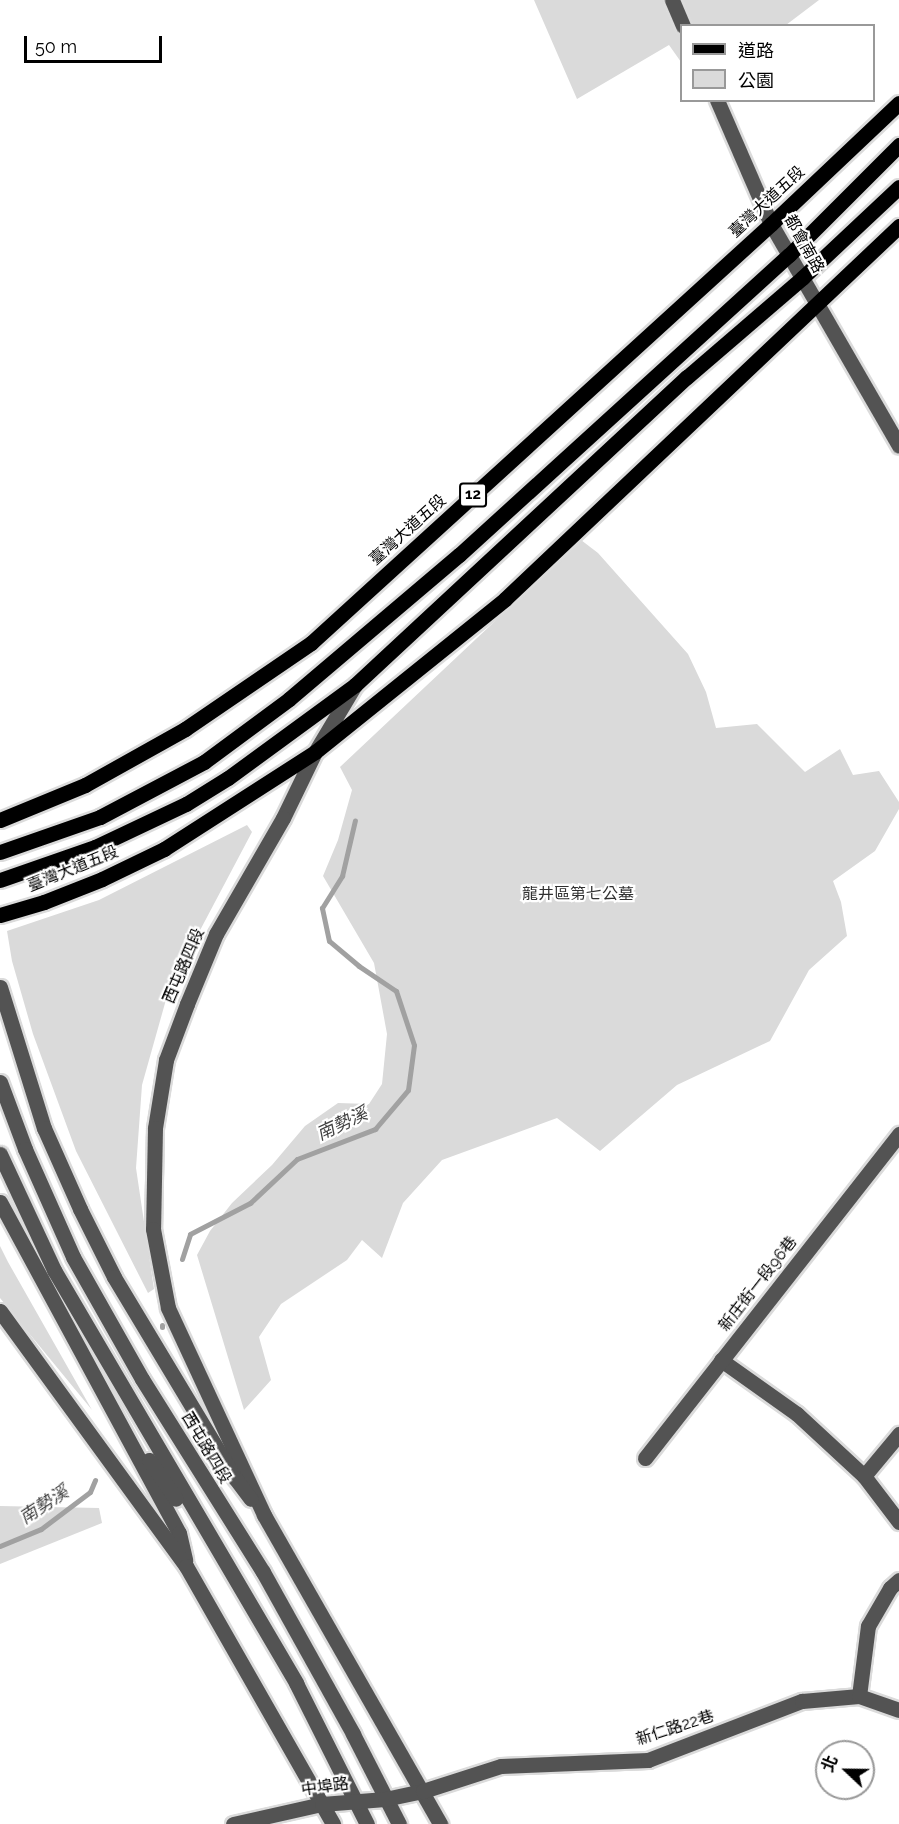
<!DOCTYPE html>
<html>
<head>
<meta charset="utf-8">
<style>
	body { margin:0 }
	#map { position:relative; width:899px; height:1824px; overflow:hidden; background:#fff; font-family:Raleway,"Noto Sans TC",sans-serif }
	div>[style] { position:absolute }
	.green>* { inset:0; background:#dadada }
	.stream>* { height:5px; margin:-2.5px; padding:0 2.5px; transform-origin:2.5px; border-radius:2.5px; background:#a1a1a1 }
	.roads { filter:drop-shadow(2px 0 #dbdbdb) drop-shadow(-2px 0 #dbdbdb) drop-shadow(0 2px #dbdbdb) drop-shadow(0 -2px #dbdbdb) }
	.minor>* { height:15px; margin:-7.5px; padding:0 7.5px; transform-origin:7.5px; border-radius:7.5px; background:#535353 }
	.major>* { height:15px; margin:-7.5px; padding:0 7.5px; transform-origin:7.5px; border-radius:7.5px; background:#000 }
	span { translate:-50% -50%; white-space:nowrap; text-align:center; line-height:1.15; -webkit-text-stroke:4.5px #fff; paint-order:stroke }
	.shield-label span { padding:2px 4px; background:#fff; border:2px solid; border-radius:4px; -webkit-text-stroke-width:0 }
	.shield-label { font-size:15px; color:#000; font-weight:700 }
	.street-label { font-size:16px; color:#000 }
	.park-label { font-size:16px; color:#313131 }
	.water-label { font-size:18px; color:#424242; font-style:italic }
	.legend { position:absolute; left:680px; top:24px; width:195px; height:78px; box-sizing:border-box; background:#fff; border:2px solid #999; margin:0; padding:8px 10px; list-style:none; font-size:18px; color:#000 }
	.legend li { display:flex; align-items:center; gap:12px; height:30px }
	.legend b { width:30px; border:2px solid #999 }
	.north { position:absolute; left:815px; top:1740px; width:60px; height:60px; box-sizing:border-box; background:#fff; border:2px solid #999; border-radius:50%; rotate:292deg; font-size:16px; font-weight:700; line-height:24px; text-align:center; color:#000 }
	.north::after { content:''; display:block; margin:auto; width:21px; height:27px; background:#000; clip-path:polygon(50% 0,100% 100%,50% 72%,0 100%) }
	.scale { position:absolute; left:24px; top:36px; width:138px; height:27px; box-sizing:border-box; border:3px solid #000; border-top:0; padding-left:8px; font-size:18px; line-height:21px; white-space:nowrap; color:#000; -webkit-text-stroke:4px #fff; paint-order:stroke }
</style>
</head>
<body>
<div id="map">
	<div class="green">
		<div style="clip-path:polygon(534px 0,819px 0,786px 25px,682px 26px,681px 62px,669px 45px,577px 99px)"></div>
		<div style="clip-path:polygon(581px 540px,598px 553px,688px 654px,706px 692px,716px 728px,757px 724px,805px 772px,840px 749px,853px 775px,879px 771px,899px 802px,899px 809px,875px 851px,833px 881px,841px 902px,847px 936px,809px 970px,770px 1041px,677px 1085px,600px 1151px,557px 1118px,442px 1160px,403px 1203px,382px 1258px,362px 1240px,347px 1260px,281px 1304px,259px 1337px,271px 1380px,244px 1410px,197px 1255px,210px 1231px,232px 1203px,272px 1165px,305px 1126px,338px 1103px,369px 1104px,382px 1084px,387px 1034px,374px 963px,323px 876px,338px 840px,352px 790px,340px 767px)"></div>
		<div style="clip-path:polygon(247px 825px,252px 832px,169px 989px,142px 1085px,136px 1168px,154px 1289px,148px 1293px,76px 1151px,33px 1034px,12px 961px,7px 931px,99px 900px)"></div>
		<div style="clip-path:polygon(0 1246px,8px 1262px,92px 1410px,0 1298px)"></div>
		<div style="clip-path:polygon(0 1506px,99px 1508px,102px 1523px,0 1564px)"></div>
	</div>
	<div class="stream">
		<div style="left:182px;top:1259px;width:26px;rotate:-72deg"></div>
		<div style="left:190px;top:1234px;width:68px;rotate:-27.3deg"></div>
		<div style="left:250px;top:1203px;width:64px;rotate:-43.1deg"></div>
		<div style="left:297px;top:1159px;width:84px;rotate:-21deg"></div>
		<div style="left:375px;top:1129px;width:51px;rotate:-49.8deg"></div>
		<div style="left:408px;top:1090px;width:45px;rotate:-82.4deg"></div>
		<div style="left:414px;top:1045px;width:57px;rotate:-108.4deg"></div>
		<div style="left:396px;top:991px;width:45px;rotate:-146deg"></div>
		<div style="left:359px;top:966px;width:39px;rotate:-140deg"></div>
		<div style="left:329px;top:941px;width:34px;rotate:-102deg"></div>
		<div style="left:322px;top:908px;width:38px;rotate:-58deg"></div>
		<div style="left:342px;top:876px;width:57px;rotate:-76.9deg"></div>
		<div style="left:162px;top:1327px;width:2px;rotate:-90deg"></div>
		<div style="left:0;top:1546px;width:44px;rotate:-22.5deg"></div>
		<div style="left:41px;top:1529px;width:61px;rotate:-37.1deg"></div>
		<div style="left:90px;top:1492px;width:13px;rotate:-67deg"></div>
	</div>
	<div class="roads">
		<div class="minor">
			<div style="left:672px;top:0;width:28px;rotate:67deg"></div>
			<div style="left:717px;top:100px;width:135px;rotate:66.5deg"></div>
			<div style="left:771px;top:224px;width:256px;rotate:60deg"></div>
			<div style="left:355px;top:685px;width:78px;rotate:120.8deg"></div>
			<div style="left:315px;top:752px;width:73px;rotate:115.9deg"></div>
			<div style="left:283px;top:818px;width:134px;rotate:120deg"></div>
			<div style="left:216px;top:934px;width:76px;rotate:112.5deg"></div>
			<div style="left:187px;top:1004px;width:60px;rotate:110.6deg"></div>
			<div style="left:166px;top:1060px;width:69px;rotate:99.2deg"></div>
			<div style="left:155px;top:1128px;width:101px;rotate:91.1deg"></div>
			<div style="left:153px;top:1229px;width:80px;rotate:79.2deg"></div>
			<div style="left:168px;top:1308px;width:228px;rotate:65.1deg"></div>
			<div style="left:264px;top:1515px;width:356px;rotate:60.3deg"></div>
			<div style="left:0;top:987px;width:148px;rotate:72.7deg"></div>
			<div style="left:44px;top:1128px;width:89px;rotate:66deg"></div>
			<div style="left:80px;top:1209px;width:76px;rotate:63.4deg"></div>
			<div style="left:114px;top:1277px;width:235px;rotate:59deg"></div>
			<div style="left:235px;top:1478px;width:26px;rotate:53deg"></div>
			<div style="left:0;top:1082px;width:72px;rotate:69.5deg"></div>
			<div style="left:25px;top:1149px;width:118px;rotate:66deg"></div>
			<div style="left:73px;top:1257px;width:140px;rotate:60.5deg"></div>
			<div style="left:142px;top:1379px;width:228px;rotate:57.9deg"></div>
			<div style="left:263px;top:1572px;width:185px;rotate:60.9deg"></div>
			<div style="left:353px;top:1734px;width:101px;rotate:62.9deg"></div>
			<div style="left:0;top:1154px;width:128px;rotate:65deg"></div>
			<div style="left:54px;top:1270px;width:479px;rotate:59.6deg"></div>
			<div style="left:296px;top:1683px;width:158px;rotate:63.3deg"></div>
			<div style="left:0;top:1202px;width:376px;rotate:61.6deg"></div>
			<div style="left:179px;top:1533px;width:28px;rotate:77deg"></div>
			<div style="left:0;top:1311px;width:316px;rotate:53.9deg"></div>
			<div style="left:186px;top:1566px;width:297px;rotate:60.3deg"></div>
			<div style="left:721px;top:1360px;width:93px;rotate:35.4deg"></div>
			<div style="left:797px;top:1414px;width:91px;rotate:42.8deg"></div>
			<div style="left:864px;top:1476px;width:58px;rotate:52.7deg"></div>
			<div style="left:645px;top:1458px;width:412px;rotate:-51.9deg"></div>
			<div style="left:149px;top:1460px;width:47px;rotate:55.3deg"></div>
			<div style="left:864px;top:1476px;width:55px;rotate:-50.2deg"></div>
			<div style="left:859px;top:1696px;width:71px;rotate:-82.7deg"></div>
			<div style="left:868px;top:1626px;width:44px;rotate:-59.9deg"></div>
			<div style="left:890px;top:1588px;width:12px;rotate:-42deg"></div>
			<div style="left:233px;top:1824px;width:91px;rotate:-12.7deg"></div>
			<div style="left:322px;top:1804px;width:63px;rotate:-4.5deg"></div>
			<div style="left:385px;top:1799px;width:39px;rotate:-12deg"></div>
			<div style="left:423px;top:1791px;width:82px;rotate:-17.8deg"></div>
			<div style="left:501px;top:1766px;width:147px;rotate:-2.3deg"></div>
			<div style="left:648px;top:1760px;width:165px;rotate:-21deg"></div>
			<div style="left:802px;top:1701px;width:57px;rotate:-5deg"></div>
			<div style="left:859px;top:1696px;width:42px;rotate:19.3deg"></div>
		</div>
		<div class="major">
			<div style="left:0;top:820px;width:92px;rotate:-22.4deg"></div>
			<div style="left:85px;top:785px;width:115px;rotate:-29.2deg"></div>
			<div style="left:185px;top:729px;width:153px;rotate:-34.3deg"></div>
			<div style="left:311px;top:643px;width:622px;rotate:-42.33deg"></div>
			<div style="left:771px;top:224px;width:176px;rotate:-43.4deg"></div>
			<div style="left:0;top:852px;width:106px;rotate:-19.3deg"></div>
			<div style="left:100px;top:817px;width:118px;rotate:-27.9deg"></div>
			<div style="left:204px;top:762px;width:106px;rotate:-36.5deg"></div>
			<div style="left:289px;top:699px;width:223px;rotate:-40.3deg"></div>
			<div style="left:459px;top:555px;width:446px;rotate:-42.3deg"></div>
			<div style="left:789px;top:255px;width:156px;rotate:-45deg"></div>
			<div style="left:0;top:880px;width:101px;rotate:-19.2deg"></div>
			<div style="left:95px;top:847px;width:101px;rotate:-25.3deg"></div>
			<div style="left:186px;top:804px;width:49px;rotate:-31.8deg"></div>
			<div style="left:228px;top:778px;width:157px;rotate:-36.2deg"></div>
			<div style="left:355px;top:685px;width:453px;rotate:-42.9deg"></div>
			<div style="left:687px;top:377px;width:152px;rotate:-40.7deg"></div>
			<div style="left:802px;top:278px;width:133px;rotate:-43.2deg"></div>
			<div style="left:0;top:915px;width:46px;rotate:-16.5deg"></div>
			<div style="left:44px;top:902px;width:62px;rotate:-21.6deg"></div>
			<div style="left:102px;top:879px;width:69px;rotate:-25.8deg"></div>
			<div style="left:164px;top:849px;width:179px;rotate:-32.7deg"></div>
			<div style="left:315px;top:752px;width:244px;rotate:-38.8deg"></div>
			<div style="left:505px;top:599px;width:543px;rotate:-43.43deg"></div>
		</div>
	</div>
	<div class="shield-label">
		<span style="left:473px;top:495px">12</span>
	</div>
	<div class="street-label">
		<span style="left:767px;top:202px;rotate:-43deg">臺灣大道五段</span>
		<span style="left:804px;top:244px;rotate:61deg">都會南路</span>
		<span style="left:408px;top:530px;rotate:-42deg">臺灣大道五段</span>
		<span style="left:73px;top:869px;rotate:-22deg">臺灣大道五段</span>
		<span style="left:184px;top:966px;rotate:-67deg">西屯路四段</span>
		<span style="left:758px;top:1284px;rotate:-52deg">新庄街一段96巷</span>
		<span style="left:206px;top:1448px;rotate:59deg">西屯路四段</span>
		<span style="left:675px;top:1728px;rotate:-18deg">新仁路22巷</span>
		<span style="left:325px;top:1787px;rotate:-8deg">中埠路</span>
	</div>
	<div class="park-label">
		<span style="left:578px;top:894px">龍井區第七公墓</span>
	</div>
	<div class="water-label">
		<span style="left:342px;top:1124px;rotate:-25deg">南勢溪</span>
		<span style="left:44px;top:1505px;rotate:-33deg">南勢溪</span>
	</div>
	<ul class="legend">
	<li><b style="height:8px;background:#000"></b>道路</li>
	<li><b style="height:16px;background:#dadada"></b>公園</li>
	</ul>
	<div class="north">北</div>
	<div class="scale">50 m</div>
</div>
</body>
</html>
